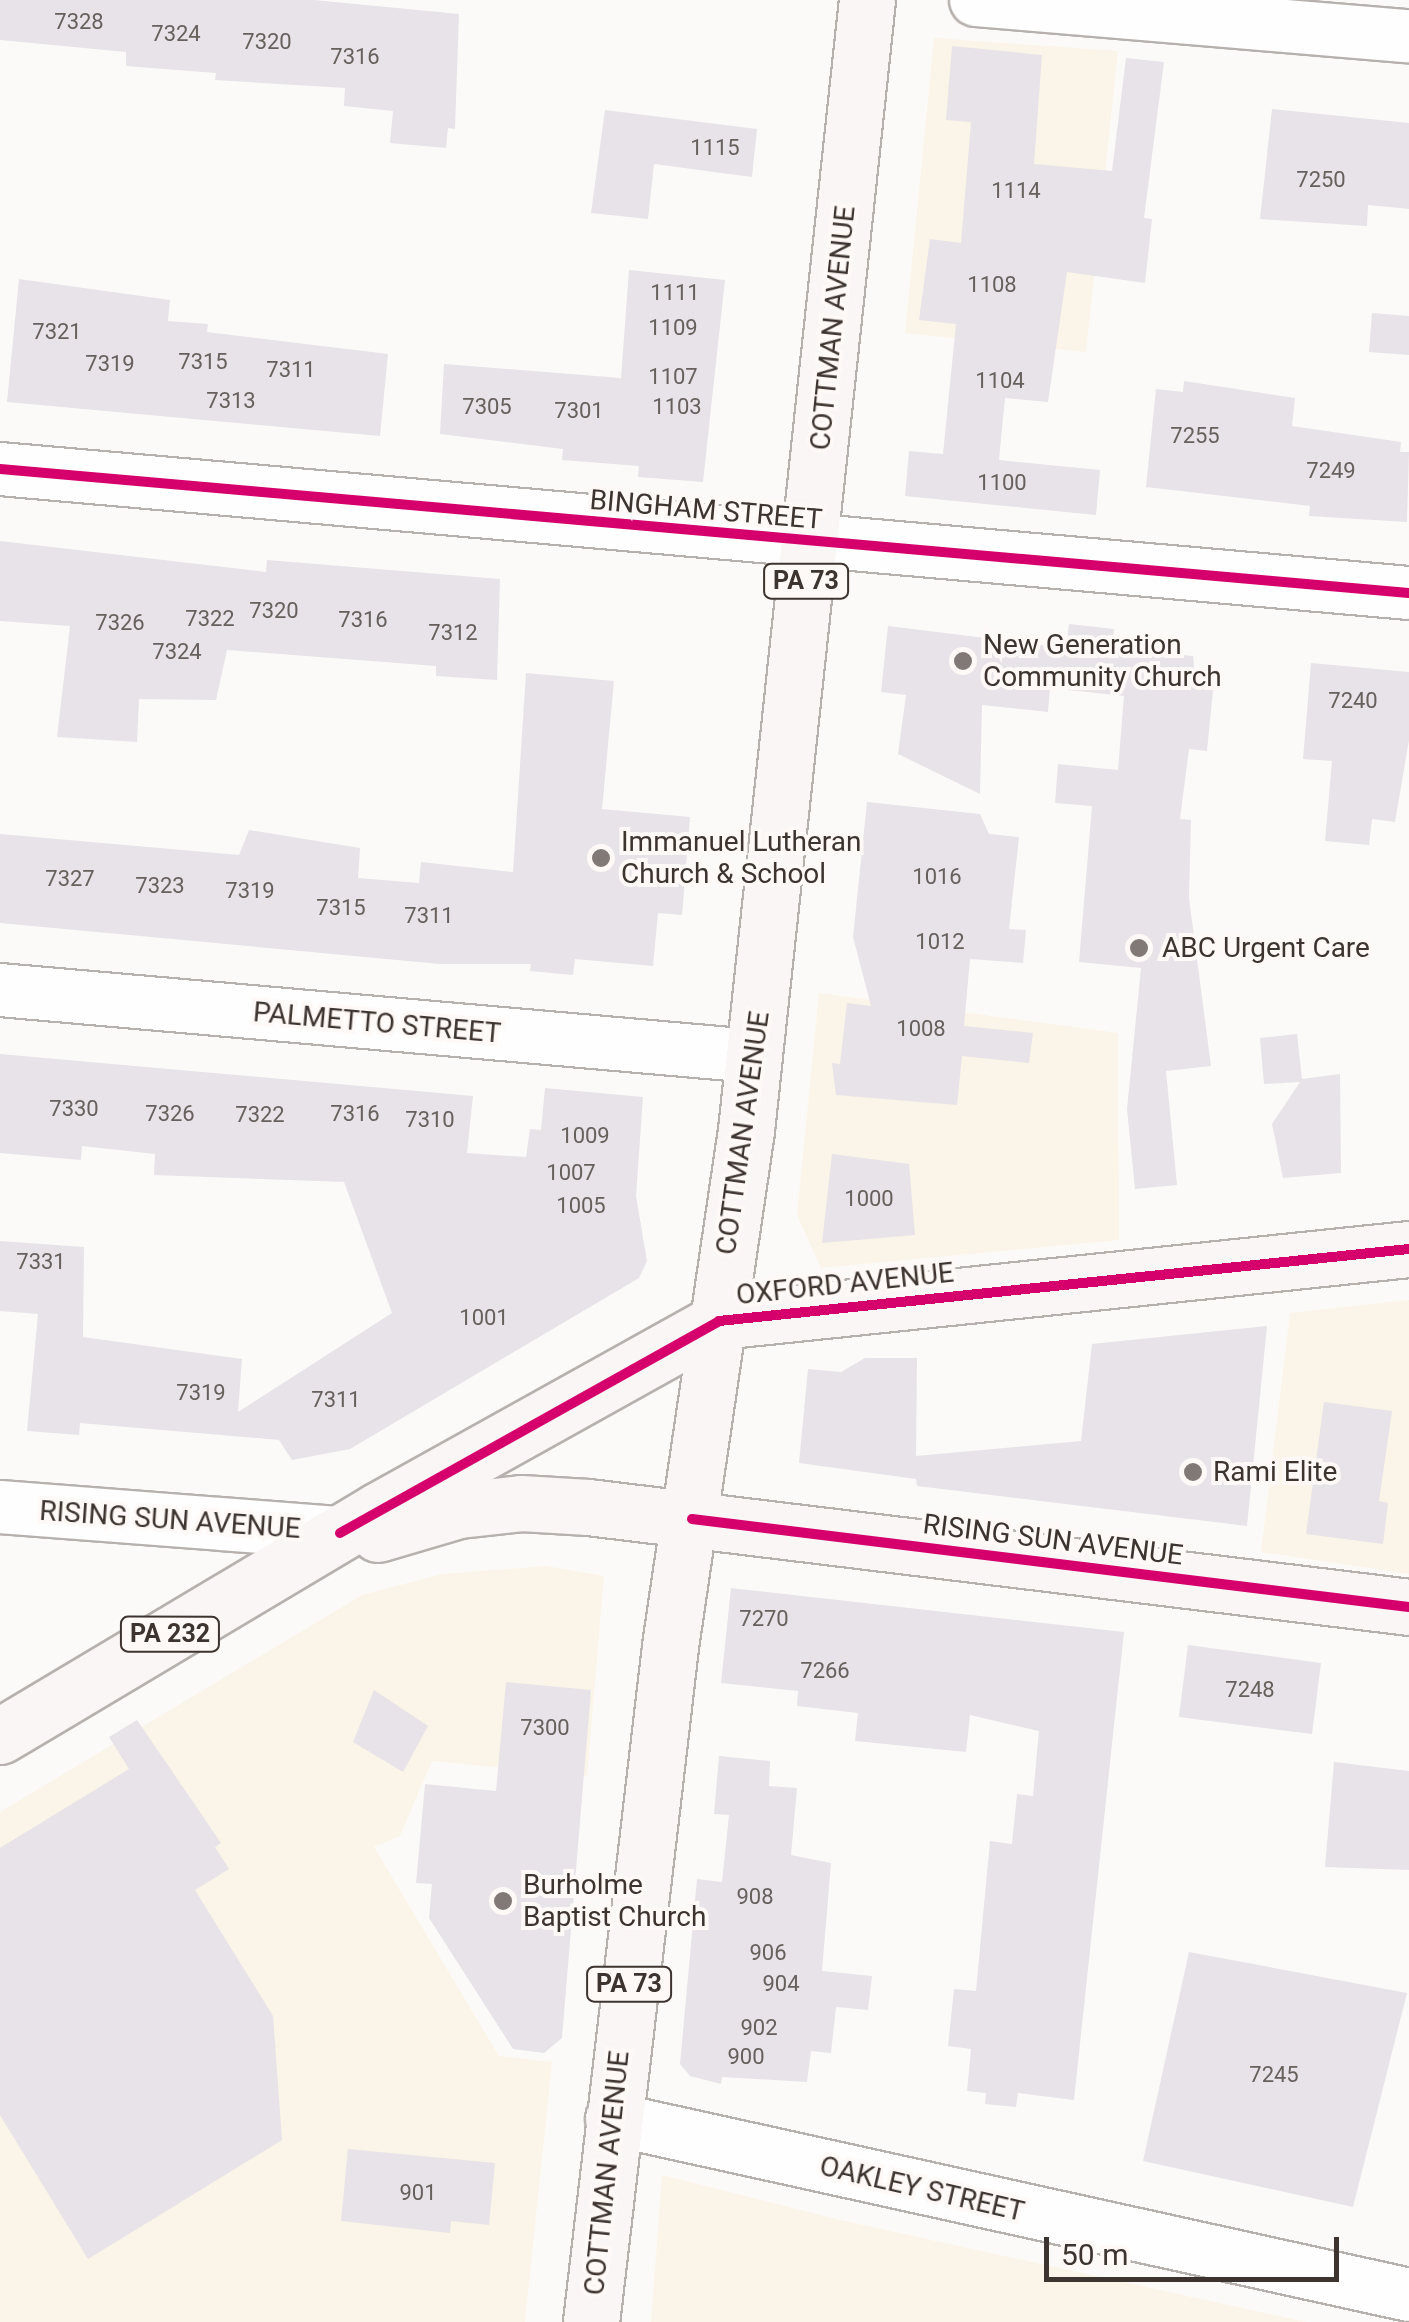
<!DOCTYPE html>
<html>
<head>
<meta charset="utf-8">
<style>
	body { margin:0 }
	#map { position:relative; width:1409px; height:2322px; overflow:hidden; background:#fcfaf8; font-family:Roboto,sans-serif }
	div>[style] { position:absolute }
	.commercial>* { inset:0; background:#fbf4e8 }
	.building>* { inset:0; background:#e7e3e8 }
	.roads { filter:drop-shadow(2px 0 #b7b1ae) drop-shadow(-2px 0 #b7b1ae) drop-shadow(0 2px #b7b1ae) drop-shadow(0 -2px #b7b1ae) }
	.minor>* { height:52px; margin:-26px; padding:0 26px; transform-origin:26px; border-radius:26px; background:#fffefe }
	.major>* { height:55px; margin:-27.5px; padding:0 27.5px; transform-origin:27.5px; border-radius:27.5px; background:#f9f6f5 }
	.cycleway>* { height:10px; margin:-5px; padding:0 5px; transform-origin:5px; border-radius:5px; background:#d6006c }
	.dots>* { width:28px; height:28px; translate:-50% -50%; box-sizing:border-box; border:5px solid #fef9f6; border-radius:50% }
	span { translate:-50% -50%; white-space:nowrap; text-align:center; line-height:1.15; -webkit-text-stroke:8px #fef9f6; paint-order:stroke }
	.number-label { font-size:22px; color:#68605d }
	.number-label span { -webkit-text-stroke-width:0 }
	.shield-label span { padding:2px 8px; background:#fef9f6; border:2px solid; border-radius:8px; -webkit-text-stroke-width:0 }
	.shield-label { font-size:25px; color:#3e342f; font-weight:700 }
	.street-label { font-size:28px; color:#3e342f }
	.poi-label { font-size:28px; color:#3e342f }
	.left { translate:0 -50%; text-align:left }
	.scale { position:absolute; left:1044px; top:2237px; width:295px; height:45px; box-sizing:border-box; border:5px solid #3e342f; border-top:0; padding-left:12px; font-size:30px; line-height:35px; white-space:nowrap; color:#3e342f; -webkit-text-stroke:8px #fef9f6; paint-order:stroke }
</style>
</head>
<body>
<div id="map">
	<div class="commercial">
		<div style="clip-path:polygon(934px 38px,1118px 51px,1086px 352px,905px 333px)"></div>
		<div style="clip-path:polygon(819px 993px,1118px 1033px,1119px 1240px,821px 1268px,797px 1215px)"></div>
		<div style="clip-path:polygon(1409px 1300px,1409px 1574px,1261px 1552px,1290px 1313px)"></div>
		<div style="clip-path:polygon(546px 1566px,604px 1576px,587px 1776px,432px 1761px,400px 1836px,374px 1847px,499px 2056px,552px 2062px,525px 2322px,0 2322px,0 1812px,362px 1595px,442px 1574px)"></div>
		<div style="clip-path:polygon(662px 2175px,836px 2219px,1306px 2322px,651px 2322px)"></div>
	</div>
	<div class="building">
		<div style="clip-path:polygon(0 0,314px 0,459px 14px,455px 129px,448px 128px,446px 148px,390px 143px,393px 111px,344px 106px,345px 88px,215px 80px,216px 73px,126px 66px,126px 52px,0 40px)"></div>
		<div style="clip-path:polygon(952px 46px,1042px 55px,1034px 164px,1112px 171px,1126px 58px,1164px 62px,1144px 218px,1152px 219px,1145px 283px,1067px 272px,1048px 402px,1005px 398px,999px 460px,1100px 470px,1096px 515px,905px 496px,909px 451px,943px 454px,956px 324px,919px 320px,930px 239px,961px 243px,971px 122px,946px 120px)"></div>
		<div style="clip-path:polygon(1272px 109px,1409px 123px,1409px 209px,1368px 205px,1367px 226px,1260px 219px)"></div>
		<div style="clip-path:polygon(605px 110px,757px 129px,752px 177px,654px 164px,648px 219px,591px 213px)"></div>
		<div style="clip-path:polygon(629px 270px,725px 280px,703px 482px,638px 477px,639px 466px,562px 460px,563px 449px,440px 434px,444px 364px,621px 378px)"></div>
		<div style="clip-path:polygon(19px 279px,170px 300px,168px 321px,208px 324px,207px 332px,388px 354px,380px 436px,7px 402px)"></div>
		<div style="clip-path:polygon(1372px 313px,1409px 316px,1409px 355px,1369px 352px)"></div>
		<div style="clip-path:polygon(1184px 381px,1295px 398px,1292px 426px,1401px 442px,1400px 452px,1409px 452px,1407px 522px,1309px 516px,1310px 506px,1146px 487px,1156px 389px,1183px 392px)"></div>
		<div style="clip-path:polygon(0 541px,266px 572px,267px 560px,500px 579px,497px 680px,436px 676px,436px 666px,227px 650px,216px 700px,139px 699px,137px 742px,57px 737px,70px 626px,0 621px)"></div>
		<div style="clip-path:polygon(1069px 624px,1114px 629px,1112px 648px,1193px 656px,1195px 678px,1214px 680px,1207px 751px,1189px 749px,1180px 819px,1191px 820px,1189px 898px,1211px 1066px,1166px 1071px,1177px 1185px,1135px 1189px,1127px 1109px,1141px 968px,1079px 962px,1092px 806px,1055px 803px,1058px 764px,1118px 770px,1124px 696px,1050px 688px,1048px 712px,982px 705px,980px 794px,898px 754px,906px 695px,881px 692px,888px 626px,1066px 648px)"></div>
		<div style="clip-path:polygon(1311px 663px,1409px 672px,1409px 740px,1395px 822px,1372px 819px,1369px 845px,1325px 841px,1332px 761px,1303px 759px)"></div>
		<div style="clip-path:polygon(526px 673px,614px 681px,602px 809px,690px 817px,682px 915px,658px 913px,653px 966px,575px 959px,573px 975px,530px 971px,531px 964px,440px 964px,0 923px,0 834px,239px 855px,249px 830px,360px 848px,358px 878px,419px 883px,421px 862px,513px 872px)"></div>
		<div style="clip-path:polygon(867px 802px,980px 814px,989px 834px,1019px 837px,1009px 929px,1026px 930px,1023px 963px,970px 959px,964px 1026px,1033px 1033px,1029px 1063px,962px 1056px,957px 1105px,836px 1095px,832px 1063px,840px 1064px,847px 1003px,871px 1006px,853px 937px)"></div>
		<div style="clip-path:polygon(1297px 1034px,1302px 1079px,1340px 1074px,1341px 1173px,1283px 1178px,1272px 1124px,1300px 1082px,1264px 1084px,1260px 1038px)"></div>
		<div style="clip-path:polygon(0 1054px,473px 1096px,467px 1153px,526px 1157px,530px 1129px,541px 1130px,545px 1088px,643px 1097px,636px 1196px,647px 1261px,639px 1278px,350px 1449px,292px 1460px,279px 1440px,80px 1423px,79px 1435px,27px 1431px,38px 1314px,0 1311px,0 1241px,84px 1247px,83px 1337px,242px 1359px,238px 1412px,392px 1313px,344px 1182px,154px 1175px,155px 1154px,82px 1146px,81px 1160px,0 1153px)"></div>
		<div style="clip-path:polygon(832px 1154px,909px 1164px,915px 1235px,822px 1243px)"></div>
		<div style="clip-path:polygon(1267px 1326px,1247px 1526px,917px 1486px,916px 1479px,799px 1463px,808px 1369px,841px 1372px,865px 1358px,917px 1358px,916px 1456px,1081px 1441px,1092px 1344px)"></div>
		<div style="clip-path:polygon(1324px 1402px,1392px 1411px,1379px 1501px,1388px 1503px,1383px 1544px,1306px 1534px)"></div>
		<div style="clip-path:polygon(731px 1588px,1124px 1632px,1074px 2100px,1018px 2093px,1016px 2107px,985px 2104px,986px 2093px,967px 2091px,971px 2049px,948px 2046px,954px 1989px,976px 1991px,990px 1841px,1012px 1844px,1017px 1794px,1033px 1796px,1039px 1731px,970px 1715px,966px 1752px,855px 1741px,858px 1713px,797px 1706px,798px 1691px,721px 1683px)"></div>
		<div style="clip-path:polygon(1188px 1645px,1321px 1663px,1312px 1734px,1179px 1717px)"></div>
		<div style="clip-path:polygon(506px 1682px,591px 1690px,562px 2038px,544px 2053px,513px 2049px,429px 1918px,432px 1884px,416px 1883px,425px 1784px,496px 1791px)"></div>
		<div style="clip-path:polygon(374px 1690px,428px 1726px,403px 1772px,353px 1742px)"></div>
		<div style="clip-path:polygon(137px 1720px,221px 1843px,215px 1847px,229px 1869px,195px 1890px,273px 2016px,282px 2140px,88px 2259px,0 2115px,0 1848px,129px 1769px,109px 1737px)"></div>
		<div style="clip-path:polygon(719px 1756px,770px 1761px,769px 1786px,797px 1788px,791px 1855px,831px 1863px,822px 1971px,872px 1976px,868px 2010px,836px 2007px,831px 2053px,811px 2051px,807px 2082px,722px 2077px,721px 2084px,690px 2076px,680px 2064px,697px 1879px,722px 1882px,729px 1815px,714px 1814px)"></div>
		<div style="clip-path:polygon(1334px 1762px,1409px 1771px,1409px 1870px,1325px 1867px)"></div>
		<div style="clip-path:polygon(1189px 1952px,1407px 1993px,1353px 2207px,1143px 2161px)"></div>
		<div style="clip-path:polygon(348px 2149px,495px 2163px,489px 2225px,451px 2221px,450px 2233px,341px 2221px)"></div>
	</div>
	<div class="roads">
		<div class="minor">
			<div style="left:976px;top:0;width:434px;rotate:4.8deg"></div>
			<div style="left:0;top:469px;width:1414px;rotate:5.03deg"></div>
			<div style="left:0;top:990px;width:756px;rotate:5.01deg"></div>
			<div style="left:0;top:1507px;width:341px;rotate:4.4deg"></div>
			<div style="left:612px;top:2119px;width:816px;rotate:12.45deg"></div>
		</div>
		<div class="major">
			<div style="left:378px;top:1534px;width:84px;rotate:-16.5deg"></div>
			<div style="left:459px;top:1510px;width:62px;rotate:-6.4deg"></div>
			<div style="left:521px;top:1503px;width:67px;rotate:3.4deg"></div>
			<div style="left:588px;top:1507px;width:827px;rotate:6.94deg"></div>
			<div style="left:0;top:1736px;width:441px;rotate:-30.8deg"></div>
			<div style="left:379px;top:1510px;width:389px;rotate:-29.1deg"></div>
			<div style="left:719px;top:1321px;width:694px;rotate:-5.96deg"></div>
			<div style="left:591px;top:2322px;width:681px;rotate:-83.33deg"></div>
			<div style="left:670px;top:1646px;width:522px;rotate:-81.62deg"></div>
			<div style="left:746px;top:1130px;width:1136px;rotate:-83.89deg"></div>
		</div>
	</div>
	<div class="cycleway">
		<div style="left:0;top:469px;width:1414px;rotate:5.03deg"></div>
		<div style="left:692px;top:1519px;width:722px;rotate:7deg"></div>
		<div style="left:340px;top:1533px;width:434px;rotate:-29.2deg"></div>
		<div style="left:719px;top:1321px;width:694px;rotate:-5.96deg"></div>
	</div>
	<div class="dots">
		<div style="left:963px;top:661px;background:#807975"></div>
		<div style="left:601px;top:858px;background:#807975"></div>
		<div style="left:1139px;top:948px;background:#807975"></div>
		<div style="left:1193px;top:1472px;background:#807975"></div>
		<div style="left:503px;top:1901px;background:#807975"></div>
	</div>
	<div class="number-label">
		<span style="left:79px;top:22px">7328</span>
		<span style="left:176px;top:34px">7324</span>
		<span style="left:267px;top:42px">7320</span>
		<span style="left:355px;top:57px">7316</span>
		<span style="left:715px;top:148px">1115</span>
		<span style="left:1321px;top:180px">7250</span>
		<span style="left:1016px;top:191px">1114</span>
		<span style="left:992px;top:285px">1108</span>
		<span style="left:675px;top:293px">1111</span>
		<span style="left:673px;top:328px">1109</span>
		<span style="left:57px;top:332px">7321</span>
		<span style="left:203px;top:362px">7315</span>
		<span style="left:110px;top:364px">7319</span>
		<span style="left:291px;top:370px">7311</span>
		<span style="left:673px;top:377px">1107</span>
		<span style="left:1000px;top:381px">1104</span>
		<span style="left:231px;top:401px">7313</span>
		<span style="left:487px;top:407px">7305</span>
		<span style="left:677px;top:407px">1103</span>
		<span style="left:579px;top:411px">7301</span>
		<span style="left:1195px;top:436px">7255</span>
		<span style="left:1331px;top:471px">7249</span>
		<span style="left:1002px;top:483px">1100</span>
		<span style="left:274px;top:611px">7320</span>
		<span style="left:210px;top:619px">7322</span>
		<span style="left:363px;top:620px">7316</span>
		<span style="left:120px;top:623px">7326</span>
		<span style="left:453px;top:633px">7312</span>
		<span style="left:177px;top:652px">7324</span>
		<span style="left:1353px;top:701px">7240</span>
		<span style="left:937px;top:877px">1016</span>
		<span style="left:70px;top:879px">7327</span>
		<span style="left:160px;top:886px">7323</span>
		<span style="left:250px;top:891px">7319</span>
		<span style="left:341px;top:908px">7315</span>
		<span style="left:429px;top:916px">7311</span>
		<span style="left:940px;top:942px">1012</span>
		<span style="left:921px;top:1029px">1008</span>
		<span style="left:74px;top:1109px">7330</span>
		<span style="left:170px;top:1114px">7326</span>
		<span style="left:355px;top:1114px">7316</span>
		<span style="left:260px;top:1115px">7322</span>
		<span style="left:430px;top:1120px">7310</span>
		<span style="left:585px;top:1136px">1009</span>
		<span style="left:571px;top:1173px">1007</span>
		<span style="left:869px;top:1199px">1000</span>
		<span style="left:581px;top:1206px">1005</span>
		<span style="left:41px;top:1262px">7331</span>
		<span style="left:484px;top:1318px">1001</span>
		<span style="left:201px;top:1393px">7319</span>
		<span style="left:336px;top:1400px">7311</span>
		<span style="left:764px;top:1619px">7270</span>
		<span style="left:825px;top:1671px">7266</span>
		<span style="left:1250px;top:1690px">7248</span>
		<span style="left:545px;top:1728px">7300</span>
		<span style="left:755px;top:1897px">908</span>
		<span style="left:768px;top:1953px">906</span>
		<span style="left:781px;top:1984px">904</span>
		<span style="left:759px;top:2028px">902</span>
		<span style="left:746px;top:2057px">900</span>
		<span style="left:1274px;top:2075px">7245</span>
		<span style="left:418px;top:2193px">901</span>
	</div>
	<div class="shield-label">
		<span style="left:806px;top:581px">PA 73</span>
		<span style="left:170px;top:1634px">PA 232</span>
		<span style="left:629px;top:1984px">PA 73</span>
	</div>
	<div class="street-label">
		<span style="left:833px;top:328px;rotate:-84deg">COTTMAN AVENUE</span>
		<span style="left:706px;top:510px;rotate:5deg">BINGHAM STREET</span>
		<span style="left:377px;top:1023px;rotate:5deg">PALMETTO STREET</span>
		<span style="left:743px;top:1133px;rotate:-82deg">COTTMAN AVENUE</span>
		<span style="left:845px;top:1284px;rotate:-6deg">OXFORD AVENUE</span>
		<span style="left:170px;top:1520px;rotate:4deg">RISING SUN AVENUE</span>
		<span style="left:1053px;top:1540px;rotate:7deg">RISING SUN AVENUE</span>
		<span style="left:607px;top:2173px;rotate:-84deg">COTTMAN AVENUE</span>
		<span style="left:922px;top:2189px;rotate:13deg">OAKLEY STREET</span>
	</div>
	<div class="poi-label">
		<span class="left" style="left:983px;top:661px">New Generation<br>Community Church</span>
		<span class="left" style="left:621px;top:858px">Immanuel Lutheran<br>Church &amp; School</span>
		<span class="left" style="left:1162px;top:948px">ABC Urgent Care</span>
		<span class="left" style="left:1213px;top:1472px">Rami Elite</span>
		<span class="left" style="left:523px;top:1901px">Burholme<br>Baptist Church</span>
	</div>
	<div class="scale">50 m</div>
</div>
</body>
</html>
